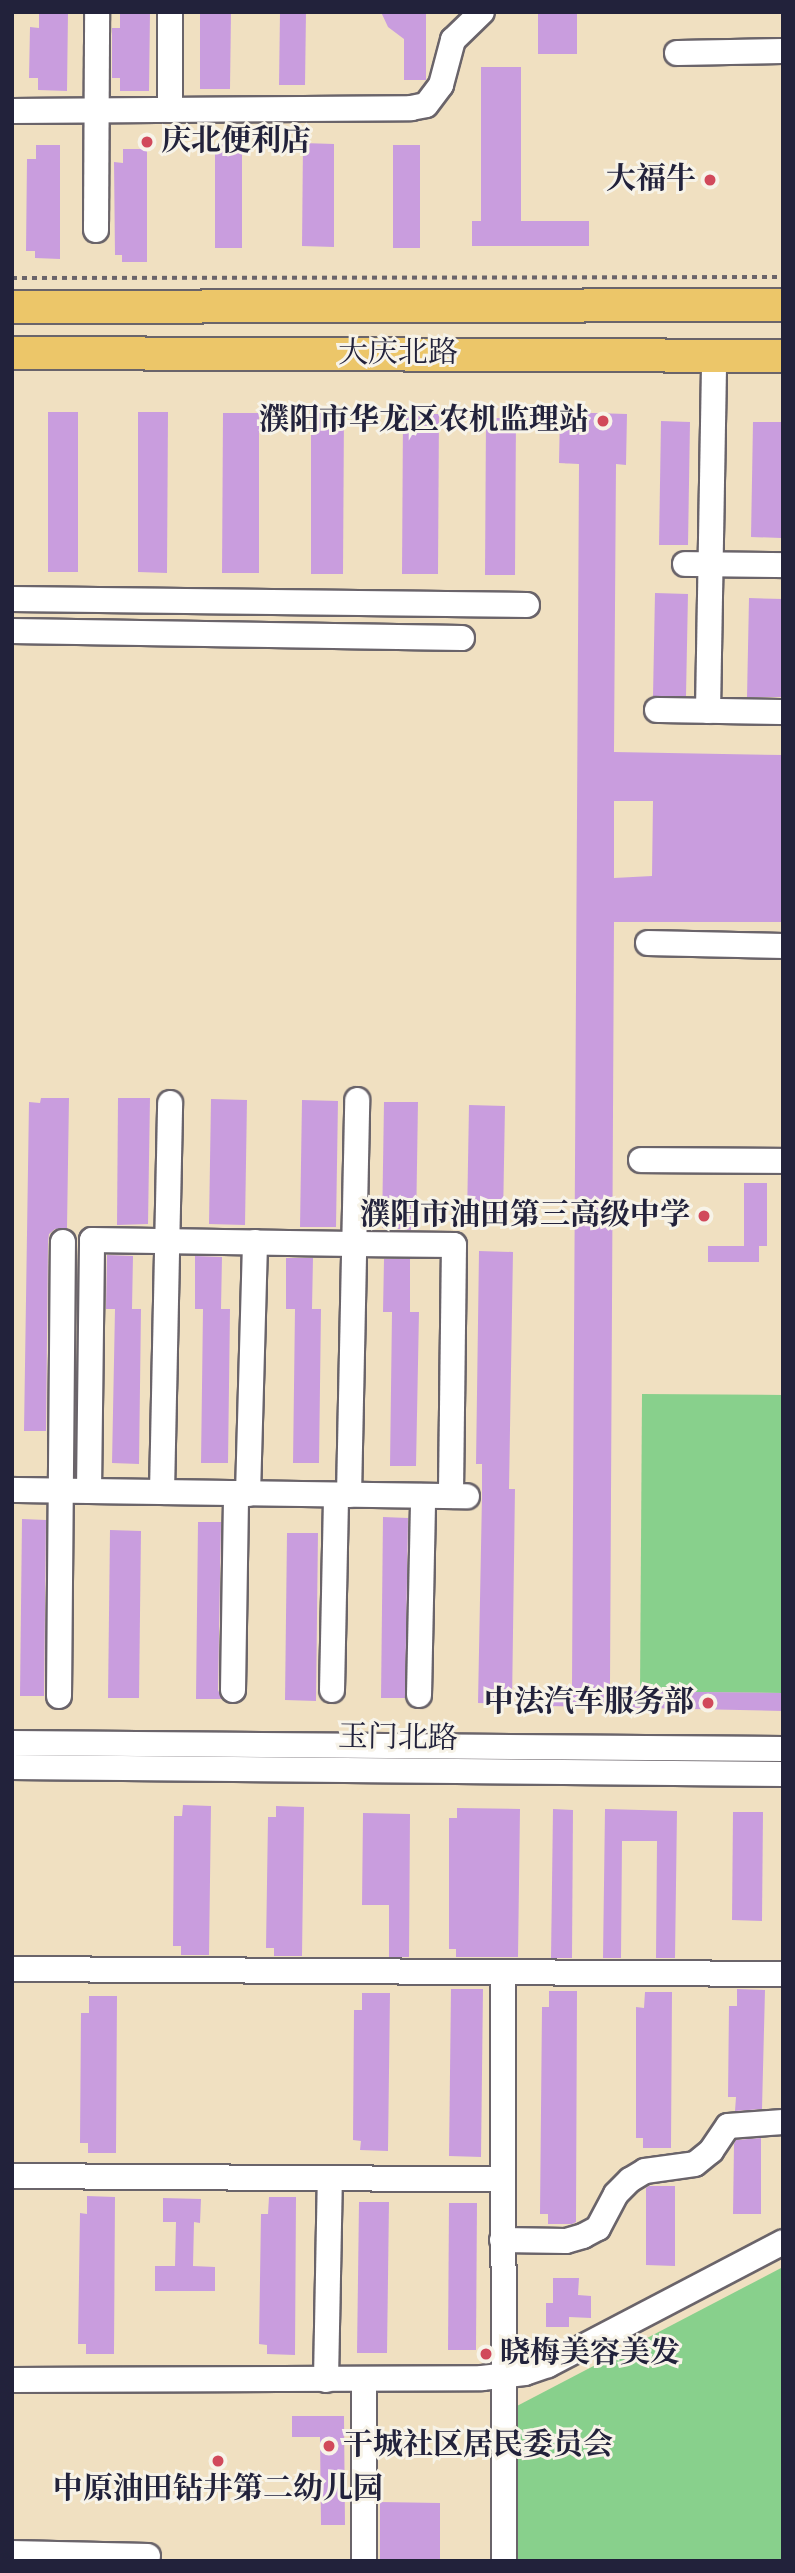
<!DOCTYPE html>
<html>
<head>
<meta charset="utf-8">
<style>
	body { margin:0 }
	#map { position:relative; width:795px; height:2573px; overflow:hidden; background:#f0e0c1; font-family:"IM FELL DW Pica","Noto Serif SC",serif }
	div>[style] { position:absolute }
	.green>* { inset:0; background:#88d08c }
	.building>* { inset:0; background:#c99dde }
	.path>* { height:3.5px; margin-top:-1.75px; transform-origin:0; background:repeating-linear-gradient(90deg,#6a646a 0 5px,transparent 0 10px) }
	.roads { filter:drop-shadow(2px 0 #6a646a) drop-shadow(-2px 0 #6a646a) drop-shadow(0 2px #6a646a) drop-shadow(0 -2px #6a646a) }
	.minor>* { height:24px; margin:-12px; padding:0 12px; transform-origin:12px; border-radius:12px; background:#fff }
	.major>* { height:32px; margin:-16px; padding:0 16px; transform-origin:16px; border-radius:16px; background:#ecc669 }
	.dots>* { width:19px; height:19px; translate:-50% -50%; box-sizing:border-box; border:4px solid #f7f3e8; border-radius:50% }
	span { translate:-50% -50%; white-space:nowrap; text-align:center; line-height:1.15; -webkit-text-stroke:6px #f7f3e8; paint-order:stroke }
	.poi-label { font-size:30px; color:#22223b; font-weight:700 }
	.left { translate:0 -50%; text-align:left }
	.right { translate:-100% -50%; text-align:right }
	.street-label { font-size:30px; color:#22223b }
	.frame { position:absolute; inset:0; border:14px solid #22223b; pointer-events:none }
</style>
</head>
<body>
<div id="map">
	<div class="green">
		<div style="clip-path:polygon(642px 1394px,783px 1395px,783px 1693px,640px 1692px)"></div>
		<div style="clip-path:polygon(783px 2267px,783px 2561px,517px 2561px,515px 2407px)"></div>
	</div>
	<div class="building">
		<div style="clip-path:polygon(39px 12px,68px 12px,67px 91px,38px 90px,38px 78px,29px 78px,30px 27px,39px 28px)"></div>
		<div style="clip-path:polygon(120px 12px,150px 12px,149px 91px,120px 91px,120px 78px,112px 78px,112px 28px,120px 28px)"></div>
		<div style="clip-path:polygon(200px 12px,231px 12px,230px 89px,200px 89px)"></div>
		<div style="clip-path:polygon(280px 12px,306px 12px,305px 85px,279px 85px)"></div>
		<div style="clip-path:polygon(381px 12px,426px 12px,426px 80px,404px 80px,404px 39px,388px 27px)"></div>
		<div style="clip-path:polygon(538px 12px,577px 12px,577px 54px,538px 54px)"></div>
		<div style="clip-path:polygon(481px 67px,521px 67px,521px 221px,589px 221px,589px 246px,472px 246px,472px 221px,481px 221px)"></div>
		<div style="clip-path:polygon(303px 143px,334px 144px,334px 247px,302px 246px)"></div>
		<div style="clip-path:polygon(215px 144px,242px 145px,242px 248px,215px 248px)"></div>
		<div style="clip-path:polygon(36px 145px,60px 145px,60px 259px,35px 258px,35px 251px,26px 251px,27px 159px,36px 159px)"></div>
		<div style="clip-path:polygon(393px 145px,420px 145px,420px 248px,393px 248px)"></div>
		<div style="clip-path:polygon(123px 149px,147px 149px,147px 262px,122px 262px,122px 255px,115px 255px,114px 162px,123px 163px)"></div>
		<div style="clip-path:polygon(48px 412px,78px 412px,78px 572px,48px 572px)"></div>
		<div style="clip-path:polygon(138px 412px,168px 412px,167px 573px,138px 572px)"></div>
		<div style="clip-path:polygon(evenodd,560px 412px,627px 414px,626px 465px,616px 464px,614px 752px,783px 755px,783px 922px,614px 922px,610px 1687px,618px 1687px,618px 1691px,783px 1693px,783px 1711px,548px 1706px,549px 1686px,572px 1686px,579px 464px,559px 463px,560px 412px,614px 801px,653px 801px,652px 876px,614px 878px,614px 801px)"></div>
		<div style="clip-path:polygon(223px 413px,259px 413px,259px 573px,222px 573px)"></div>
		<div style="clip-path:polygon(311px 413px,344px 413px,343px 574px,311px 574px)"></div>
		<div style="clip-path:polygon(403px 414px,439px 414px,438px 574px,402px 574px)"></div>
		<div style="clip-path:polygon(486px 418px,516px 418px,515px 575px,485px 575px)"></div>
		<div style="clip-path:polygon(661px 421px,690px 422px,688px 545px,659px 545px)"></div>
		<div style="clip-path:polygon(753px 422px,783px 422px,781px 538px,751px 537px)"></div>
		<div style="clip-path:polygon(655px 593px,688px 594px,686px 696px,653px 696px)"></div>
		<div style="clip-path:polygon(749px 598px,783px 599px,782px 697px,747px 697px)"></div>
		<div style="clip-path:polygon(41px 1098px,69px 1098px,67px 1228px,55px 1229px,49px 1234px,48px 1242px,46px 1431px,24px 1431px,29px 1102px,40px 1103px)"></div>
		<div style="clip-path:polygon(118px 1098px,150px 1098px,148px 1224px,117px 1225px)"></div>
		<div style="clip-path:polygon(211px 1099px,247px 1100px,245px 1225px,209px 1224px)"></div>
		<div style="clip-path:polygon(302px 1100px,338px 1101px,336px 1227px,300px 1227px)"></div>
		<div style="clip-path:polygon(384px 1102px,418px 1102px,416px 1228px,411px 1230px,382px 1228px)"></div>
		<div style="clip-path:polygon(469px 1105px,505px 1106px,503px 1219px,467px 1219px)"></div>
		<div style="clip-path:polygon(744px 1183px,767px 1183px,767px 1246px,759px 1246px,759px 1262px,708px 1262px,708px 1246px,744px 1246px)"></div>
		<div style="clip-path:polygon(479px 1251px,513px 1252px,509px 1489px,515px 1489px,512px 1704px,478px 1703px,482px 1496px,482px 1464px,476px 1464px)"></div>
		<div style="clip-path:polygon(107px 1255px,133px 1256px,132px 1309px,141px 1309px,139px 1464px,112px 1463px,115px 1309px,106px 1309px)"></div>
		<div style="clip-path:polygon(195px 1256px,222px 1257px,221px 1309px,230px 1309px,228px 1463px,201px 1463px,203px 1309px,195px 1309px)"></div>
		<div style="clip-path:polygon(286px 1258px,313px 1258px,312px 1309px,321px 1309px,319px 1463px,293px 1463px,295px 1309px,286px 1309px)"></div>
		<div style="clip-path:polygon(384px 1259px,410px 1259px,410px 1312px,419px 1312px,416px 1466px,390px 1466px,392px 1312px,383px 1312px)"></div>
		<div style="clip-path:polygon(383px 1517px,408px 1518px,405px 1698px,381px 1698px)"></div>
		<div style="clip-path:polygon(22px 1519px,46px 1520px,44px 1696px,20px 1696px)"></div>
		<div style="clip-path:polygon(198px 1522px,221px 1522px,218px 1690px,222px 1699px,196px 1699px)"></div>
		<div style="clip-path:polygon(110px 1530px,141px 1531px,139px 1698px,108px 1698px)"></div>
		<div style="clip-path:polygon(287px 1533px,318px 1533px,316px 1701px,285px 1700px)"></div>
		<div style="clip-path:polygon(183px 1805px,211px 1806px,209px 1955px,181px 1955px,181px 1946px,173px 1946px,174px 1816px,182px 1816px)"></div>
		<div style="clip-path:polygon(276px 1806px,304px 1807px,302px 1956px,274px 1956px,274px 1948px,266px 1948px,268px 1817px,276px 1817px)"></div>
		<div style="clip-path:polygon(457px 1808px,520px 1809px,518px 1957px,456px 1957px,456px 1949px,449px 1949px,449px 1818px,457px 1818px)"></div>
		<div style="clip-path:polygon(553px 1809px,573px 1810px,572px 1958px,551px 1958px)"></div>
		<div style="clip-path:polygon(605px 1809px,677px 1811px,675px 1958px,656px 1958px,657px 1841px,622px 1841px,621px 1958px,603px 1958px)"></div>
		<div style="clip-path:polygon(733px 1812px,763px 1812px,762px 1921px,732px 1920px)"></div>
		<div style="clip-path:polygon(363px 1813px,410px 1814px,409px 1957px,389px 1957px,389px 1905px,362px 1905px)"></div>
		<div style="clip-path:polygon(451px 1989px,483px 1989px,481px 2157px,449px 2156px)"></div>
		<div style="clip-path:polygon(737px 1989px,765px 1990px,762px 2109px,735px 2111px,736px 2097px,728px 2097px,729px 2006px,737px 2006px)"></div>
		<div style="clip-path:polygon(549px 1991px,577px 1991px,576px 2222px,572px 2224px,548px 2224px,548px 2214px,540px 2214px,542px 2007px,549px 2007px)"></div>
		<div style="clip-path:polygon(645px 1992px,672px 1992px,671px 2148px,643px 2148px,643px 2138px,636px 2138px,636px 2007px,644px 2008px)"></div>
		<div style="clip-path:polygon(362px 1993px,390px 1993px,388px 2151px,360px 2150px,361px 2141px,353px 2140px,354px 2010px,362px 2010px)"></div>
		<div style="clip-path:polygon(89px 1996px,117px 1996px,116px 2153px,88px 2153px,88px 2143px,80px 2143px,81px 2013px,89px 2013px)"></div>
		<div style="clip-path:polygon(761px 2138px,761px 2214px,733px 2214px,734px 2144px,736px 2140px)"></div>
		<div style="clip-path:polygon(649px 2186px,675px 2186px,675px 2266px,646px 2265px,646px 2188px)"></div>
		<div style="clip-path:polygon(87px 2196px,115px 2197px,114px 2354px,86px 2354px,86px 2344px,78px 2344px,80px 2213px,87px 2214px)"></div>
		<div style="clip-path:polygon(269px 2197px,296px 2197px,295px 2355px,267px 2354px,267px 2345px,259px 2344px,261px 2214px,268px 2214px)"></div>
		<div style="clip-path:polygon(163px 2198px,201px 2199px,200px 2223px,194px 2222px,193px 2266px,215px 2267px,215px 2291px,155px 2291px,155px 2266px,175px 2266px,176px 2222px,163px 2222px)"></div>
		<div style="clip-path:polygon(359px 2202px,389px 2202px,387px 2353px,357px 2353px)"></div>
		<div style="clip-path:polygon(449px 2203px,477px 2203px,476px 2350px,448px 2350px)"></div>
		<div style="clip-path:polygon(553px 2278px,579px 2278px,578px 2295px,591px 2296px,591px 2318px,569px 2317px,569px 2327px,546px 2327px,546px 2303px,553px 2303px)"></div>
		<div style="clip-path:polygon(292px 2416px,344px 2416px,345px 2525px,321px 2525px,320px 2437px,292px 2437px)"></div>
		<div style="clip-path:polygon(380px 2502px,440px 2503px,440px 2561px,380px 2561px)"></div>
	</div>
	<div class="path">
		<div style="left:12px;top:278px;width:771px;rotate:-0.07deg"></div>
	</div>
	<div class="roads">
		<div class="minor">
			<div style="left:170px;top:12px;width:98px;rotate:90deg"></div>
			<div style="left:677px;top:53px;width:106px;rotate:-1.1deg"></div>
			<div style="left:12px;top:111px;width:399px;rotate:-0.4deg"></div>
			<div style="left:411px;top:108px;width:15px;rotate:-11deg"></div>
			<div style="left:426px;top:105px;width:25px;rotate:-53deg"></div>
			<div style="left:441px;top:85px;width:47px;rotate:-75.1deg"></div>
			<div style="left:453px;top:40px;width:40px;rotate:-44deg"></div>
			<div style="left:96px;top:230px;width:218px;rotate:-89.7deg"></div>
			<div style="left:685px;top:564px;width:98px;rotate:0.6deg"></div>
			<div style="left:12px;top:599px;width:515px;rotate:0.67deg"></div>
			<div style="left:12px;top:631px;width:450px;rotate:0.9deg"></div>
			<div style="left:657px;top:710px;width:126px;rotate:0.9deg"></div>
			<div style="left:708px;top:711px;width:355px;rotate:-89deg"></div>
			<div style="left:648px;top:943px;width:135px;rotate:1.3deg"></div>
			<div style="left:641px;top:1160px;width:142px;rotate:0.4deg"></div>
			<div style="left:12px;top:1490px;width:455px;rotate:0.8deg"></div>
			<div style="left:89px;top:1491px;width:251px;rotate:-89.3deg"></div>
			<div style="left:92px;top:1240px;width:262px;rotate:0.9deg"></div>
			<div style="left:354px;top:1244px;width:100px;rotate:0.6deg"></div>
			<div style="left:454px;top:1245px;width:251px;rotate:90.7deg"></div>
			<div style="left:162px;top:1492px;width:389px;rotate:-88.8deg"></div>
			<div style="left:248px;top:1494px;width:252px;rotate:-88.4deg"></div>
			<div style="left:349px;top:1495px;width:395px;rotate:-88.8deg"></div>
			<div style="left:233px;top:1690px;width:197px;rotate:-89.1deg"></div>
			<div style="left:332px;top:1690px;width:195px;rotate:-88.8deg"></div>
			<div style="left:419px;top:1695px;width:199px;rotate:-88.8deg"></div>
			<div style="left:59px;top:1696px;width:454px;rotate:-89.5deg"></div>
			<div style="left:12px;top:1743px;width:771px;rotate:0.45deg"></div>
			<div style="left:12px;top:1767px;width:771px;rotate:0.52deg"></div>
			<div style="left:12px;top:1969px;width:771px;rotate:0.37deg"></div>
			<div style="left:503px;top:1972px;width:589px;rotate:89.9deg"></div>
			<div style="left:12px;top:2176px;width:490px;rotate:0.4deg"></div>
			<div style="left:502px;top:2240px;width:64px;rotate:0.9deg"></div>
			<div style="left:566px;top:2241px;width:18px;rotate:-16deg"></div>
			<div style="left:583px;top:2236px;width:17px;rotate:-28deg"></div>
			<div style="left:598px;top:2228px;width:38px;rotate:-62deg"></div>
			<div style="left:616px;top:2194px;width:20px;rotate:-45deg"></div>
			<div style="left:630px;top:2180px;width:17px;rotate:-31deg"></div>
			<div style="left:645px;top:2171px;width:50px;rotate:-8deg"></div>
			<div style="left:695px;top:2164px;width:21px;rotate:-39deg"></div>
			<div style="left:711px;top:2151px;width:30px;rotate:-56deg"></div>
			<div style="left:728px;top:2126px;width:55px;rotate:-4.2deg"></div>
			<div style="left:364px;top:2379px;width:182px;rotate:90deg"></div>
			<div style="left:12px;top:2380px;width:470px;rotate:-0.2deg"></div>
			<div style="left:482px;top:2378px;width:43px;rotate:-6.6deg"></div>
			<div style="left:525px;top:2373px;width:24px;rotate:-19deg"></div>
			<div style="left:548px;top:2365px;width:265px;rotate:-27.6deg"></div>
			<div style="left:326px;top:2380px;width:200px;rotate:-88.9deg"></div>
			<div style="left:12px;top:2553px;width:136px;rotate:1.3deg"></div>
		</div>
		<div class="major">
			<div style="left:12px;top:307px;width:771px;rotate:-0.15deg"></div>
			<div style="left:12px;top:353px;width:771px;rotate:0.22deg"></div>
		</div>
	</div>
	<div class="dots">
		<div style="left:147px;top:142px;background:#d1495b"></div>
		<div style="left:710px;top:180px;background:#d1495b"></div>
		<div style="left:603px;top:421px;background:#d1495b"></div>
		<div style="left:704px;top:1216px;background:#d1495b"></div>
		<div style="left:708px;top:1703px;background:#d1495b"></div>
		<div style="left:486px;top:2354px;background:#d1495b"></div>
		<div style="left:329px;top:2446px;background:#d1495b"></div>
		<div style="left:218px;top:2461px;background:#d1495b"></div>
	</div>
	<div class="poi-label">
		<span class="left" style="left:161px;top:142px">庆北便利店</span>
		<span class="right" style="left:696px;top:180px">大福牛</span>
		<span class="right" style="left:589px;top:421px">濮阳市华龙区农机监理站</span>
		<span class="right" style="left:690px;top:1216px">濮阳市油田第三高级中学</span>
		<span class="right" style="left:694px;top:1703px">中法汽车服务部</span>
		<span class="left" style="left:500px;top:2354px">晓梅美容美发</span>
		<span class="left" style="left:343px;top:2446px">干城社区居民委员会</span>
		<span style="left:218px;top:2490px">中原油田钻井第二幼儿园</span>
	</div>
	<div class="street-label">
		<span style="left:398px;top:354px">大庆北路</span>
		<span style="left:398px;top:1739px;rotate:1deg">玉门北路</span>
	</div>
	<div class="frame"></div>
</div>
</body>
</html>
